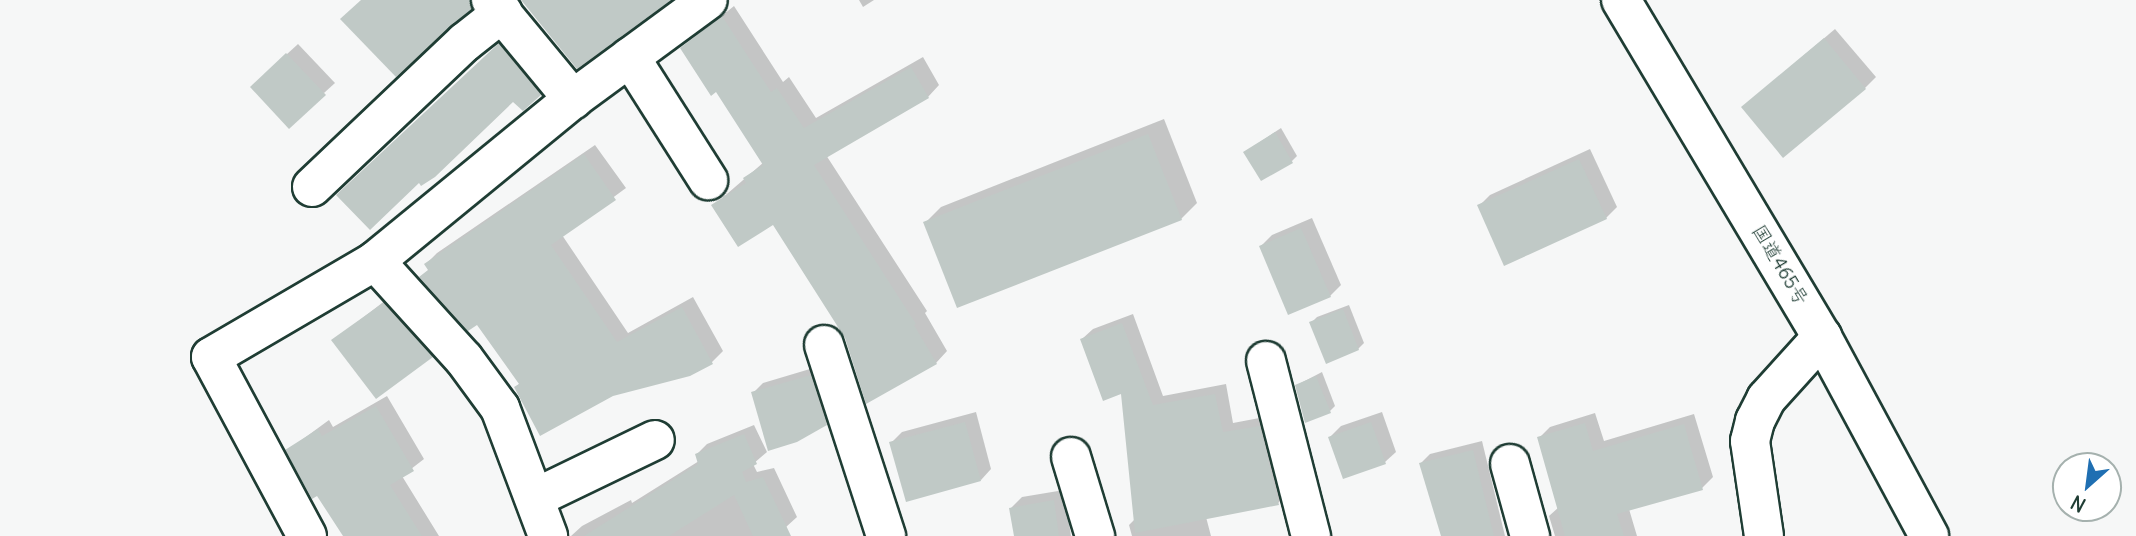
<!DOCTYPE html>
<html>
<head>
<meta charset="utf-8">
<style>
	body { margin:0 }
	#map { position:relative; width:2136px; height:536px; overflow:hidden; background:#f6f7f7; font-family:Delius,"Klee One",sans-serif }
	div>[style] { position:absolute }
	.shadow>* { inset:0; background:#0003 }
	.building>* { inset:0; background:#c0c9c6 }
	.roads { filter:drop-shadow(2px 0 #1f3d34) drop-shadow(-2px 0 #1f3d34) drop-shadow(0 2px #1f3d34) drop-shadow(0 -2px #1f3d34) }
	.street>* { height:38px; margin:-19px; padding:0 19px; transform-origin:19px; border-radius:19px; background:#fff }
	.highway>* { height:38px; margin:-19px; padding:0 19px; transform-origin:19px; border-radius:19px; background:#fff }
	span { translate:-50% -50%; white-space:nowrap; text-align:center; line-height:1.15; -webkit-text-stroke:5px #fff; paint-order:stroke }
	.street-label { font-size:19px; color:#1f3d34 }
	.north { position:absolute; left:2052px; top:452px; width:70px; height:70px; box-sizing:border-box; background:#fff; border:2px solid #a5b1ae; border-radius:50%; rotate:208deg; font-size:19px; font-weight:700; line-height:28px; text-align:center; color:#1f3d34 }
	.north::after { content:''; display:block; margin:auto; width:24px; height:32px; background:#1f6fb2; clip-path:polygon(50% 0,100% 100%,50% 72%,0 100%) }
</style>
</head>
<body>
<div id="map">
	<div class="shadow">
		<div style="clip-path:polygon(859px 0,874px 0,863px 7px)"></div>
		<div style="clip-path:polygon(734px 6px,783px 82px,789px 77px,816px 118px,923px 57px,939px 85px,928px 97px,826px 155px,927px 311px,925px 313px,947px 351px,936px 363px,846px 337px,774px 222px,713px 206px,764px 162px,717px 90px,682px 48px)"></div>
		<div style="clip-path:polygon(1835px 29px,1876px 77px,1865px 88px,1743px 107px)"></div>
		<div style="clip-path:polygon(510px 34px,551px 83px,540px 94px,523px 109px,513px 100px,419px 180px,349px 184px)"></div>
		<div style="clip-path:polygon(298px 44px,335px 83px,324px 93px,263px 76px)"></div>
		<div style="clip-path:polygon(1164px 119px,1197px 203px,1181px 219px,925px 223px,941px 207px)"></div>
		<div style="clip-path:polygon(1281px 128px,1297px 156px,1292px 161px,1245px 152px)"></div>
		<div style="clip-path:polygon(595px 145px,626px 188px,562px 235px,628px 333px,693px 297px,723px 351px,712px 362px,689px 375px,516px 387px,520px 383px,477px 323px,426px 264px,437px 253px)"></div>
		<div style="clip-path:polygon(1590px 149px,1617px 207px,1606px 218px,1479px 206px,1490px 195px)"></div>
		<div style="clip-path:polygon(1312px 218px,1341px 285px,1330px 296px,1261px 246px,1272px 235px)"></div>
		<div style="clip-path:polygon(395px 293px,442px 345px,432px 356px,334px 340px)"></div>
		<div style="clip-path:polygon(1349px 305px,1364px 343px,1358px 349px,1311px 323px,1317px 317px)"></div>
		<div style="clip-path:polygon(1133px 314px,1163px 396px,1226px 384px,1233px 423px,1270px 416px,1288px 493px,1278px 503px,1206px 517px,1211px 536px,1132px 536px,1129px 525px,1135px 519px,1122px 392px,1082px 339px,1093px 329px)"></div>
		<div style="clip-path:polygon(820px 366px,836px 414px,826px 424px,753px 393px,763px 383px)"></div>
		<div style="clip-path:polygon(1322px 372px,1335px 406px,1330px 411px,1297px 385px)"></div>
		<div style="clip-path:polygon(387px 396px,424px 459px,402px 476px,439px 536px,345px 536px,288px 450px,329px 420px,333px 427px)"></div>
		<div style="clip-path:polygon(976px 412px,991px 469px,981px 480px,891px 443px,902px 432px)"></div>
		<div style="clip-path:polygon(1382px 412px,1396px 452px,1385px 462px,1330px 437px,1341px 426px)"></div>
		<div style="clip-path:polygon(1595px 413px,1604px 441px,1694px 414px,1713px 477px,1702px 488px,1629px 509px,1637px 536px,1555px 536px,1549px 516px,1559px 507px,1539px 438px,1550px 427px)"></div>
		<div style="clip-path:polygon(754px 425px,767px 452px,753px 464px,757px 472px,774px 468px,797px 517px,786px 527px,766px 536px,571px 536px,582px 526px,631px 500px,632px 503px,699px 461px,697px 454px,707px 444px)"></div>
		<div style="clip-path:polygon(1482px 441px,1505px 536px,1443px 536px,1421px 463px,1430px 454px)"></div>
		<div style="clip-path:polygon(1064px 490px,1071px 536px,1015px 536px,1011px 508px,1022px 497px)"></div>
	</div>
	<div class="building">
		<div style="clip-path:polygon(361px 0,470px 0,472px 9px,396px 77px,340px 19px)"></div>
		<div style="clip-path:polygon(521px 0,671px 0,577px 69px)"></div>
		<div style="clip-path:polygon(722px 16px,771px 92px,777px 88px,804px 128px,911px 67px,929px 98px,814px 165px,916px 324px,914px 325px,937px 364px,866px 404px,845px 338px,773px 225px,738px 247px,711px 205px,746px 183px,743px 178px,763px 165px,716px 92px,711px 96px,680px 48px)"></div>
		<div style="clip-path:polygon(1824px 38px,1866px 89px,1783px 158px,1741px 107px)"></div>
		<div style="clip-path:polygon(499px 43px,541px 95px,523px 111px,513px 102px,435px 177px,421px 186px,419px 183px,370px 230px,336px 195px)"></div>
		<div style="clip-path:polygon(286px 53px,326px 95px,289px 129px,250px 87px)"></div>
		<div style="clip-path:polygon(1275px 132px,1293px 163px,1261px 181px,1243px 152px)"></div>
		<div style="clip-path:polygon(1148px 134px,1182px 220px,957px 308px,923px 222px)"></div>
		<div style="clip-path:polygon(584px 154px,616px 200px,551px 245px,617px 342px,682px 307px,713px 364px,690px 376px,613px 396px,540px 436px,514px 387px,519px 384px,477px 325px,468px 331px,419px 277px,428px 270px,424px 264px)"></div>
		<div style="clip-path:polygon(1579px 159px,1607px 219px,1504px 266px,1477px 205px)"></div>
		<div style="clip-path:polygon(1301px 228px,1331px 297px,1288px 315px,1259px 246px)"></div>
		<div style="clip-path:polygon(383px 303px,433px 357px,376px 399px,331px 340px)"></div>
		<div style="clip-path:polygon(1343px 309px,1359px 350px,1326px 364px,1309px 322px)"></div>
		<div style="clip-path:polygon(1122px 323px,1153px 405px,1215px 394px,1223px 432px,1260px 426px,1279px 505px,1135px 533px,1121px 394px,1103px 401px,1080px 339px)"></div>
		<div style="clip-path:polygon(811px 375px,827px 425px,797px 442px,768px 451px,751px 392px)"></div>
		<div style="clip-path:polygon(1316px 376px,1331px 413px,1305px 423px,1295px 385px)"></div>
		<div style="clip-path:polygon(376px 406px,414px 471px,390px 485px,422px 536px,343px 536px,317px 496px,312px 499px,285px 450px,318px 429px,322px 436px)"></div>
		<div style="clip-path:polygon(965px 422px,981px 481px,906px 502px,889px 442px)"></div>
		<div style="clip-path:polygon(1371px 422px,1386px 464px,1343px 479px,1328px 437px)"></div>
		<div style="clip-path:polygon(1585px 423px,1593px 451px,1684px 424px,1703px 490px,1617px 514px,1624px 536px,1565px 536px,1537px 437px)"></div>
		<div style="clip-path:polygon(744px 434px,757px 464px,742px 472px,746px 482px,763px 477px,791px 536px,753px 536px,734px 495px,669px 536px,584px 536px,698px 464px,695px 454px)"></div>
		<div style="clip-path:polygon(1473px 450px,1494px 536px,1441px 536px,1419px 463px)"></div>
		<div style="clip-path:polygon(1054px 500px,1059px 536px,1014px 536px,1009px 508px)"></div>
	</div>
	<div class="roads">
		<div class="street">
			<div style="left:491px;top:0;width:129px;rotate:50.4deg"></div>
			<div style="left:630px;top:57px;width:146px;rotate:57.6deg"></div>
			<div style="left:312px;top:187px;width:211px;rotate:-43.5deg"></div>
			<div style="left:465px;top:42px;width:48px;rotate:-38.3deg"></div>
			<div style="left:375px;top:261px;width:132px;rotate:47.8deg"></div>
			<div style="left:464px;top:359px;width:61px;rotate:53.7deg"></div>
			<div style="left:500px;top:408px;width:137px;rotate:69.4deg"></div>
			<div style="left:824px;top:345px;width:201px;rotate:72deg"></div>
			<div style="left:1266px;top:361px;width:181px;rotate:75.6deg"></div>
			<div style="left:1071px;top:457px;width:83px;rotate:73.1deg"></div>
			<div style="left:1510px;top:464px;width:75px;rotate:74.5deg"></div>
			<div style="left:535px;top:498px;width:133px;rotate:-25.8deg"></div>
			<div style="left:307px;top:536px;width:203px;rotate:-118.2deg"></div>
			<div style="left:211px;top:357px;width:190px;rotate:-30.3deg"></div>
			<div style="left:375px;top:261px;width:256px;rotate:-39.3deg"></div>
			<div style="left:573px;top:99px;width:167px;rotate:-36.3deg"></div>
			<div style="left:1764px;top:536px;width:96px;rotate:-98.4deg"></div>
			<div style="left:1750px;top:441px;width:21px;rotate:-76deg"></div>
			<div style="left:1755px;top:421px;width:25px;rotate:-63deg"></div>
			<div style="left:1766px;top:399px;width:84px;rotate:-47.9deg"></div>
		</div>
		<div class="highway">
			<div style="left:1621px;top:0;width:392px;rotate:59.2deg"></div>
			<div style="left:1822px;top:337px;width:226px;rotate:61.7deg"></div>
		</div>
	</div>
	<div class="street-label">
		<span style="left:1780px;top:265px;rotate:59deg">国道465号</span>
	</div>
	<div class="north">N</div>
</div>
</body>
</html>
